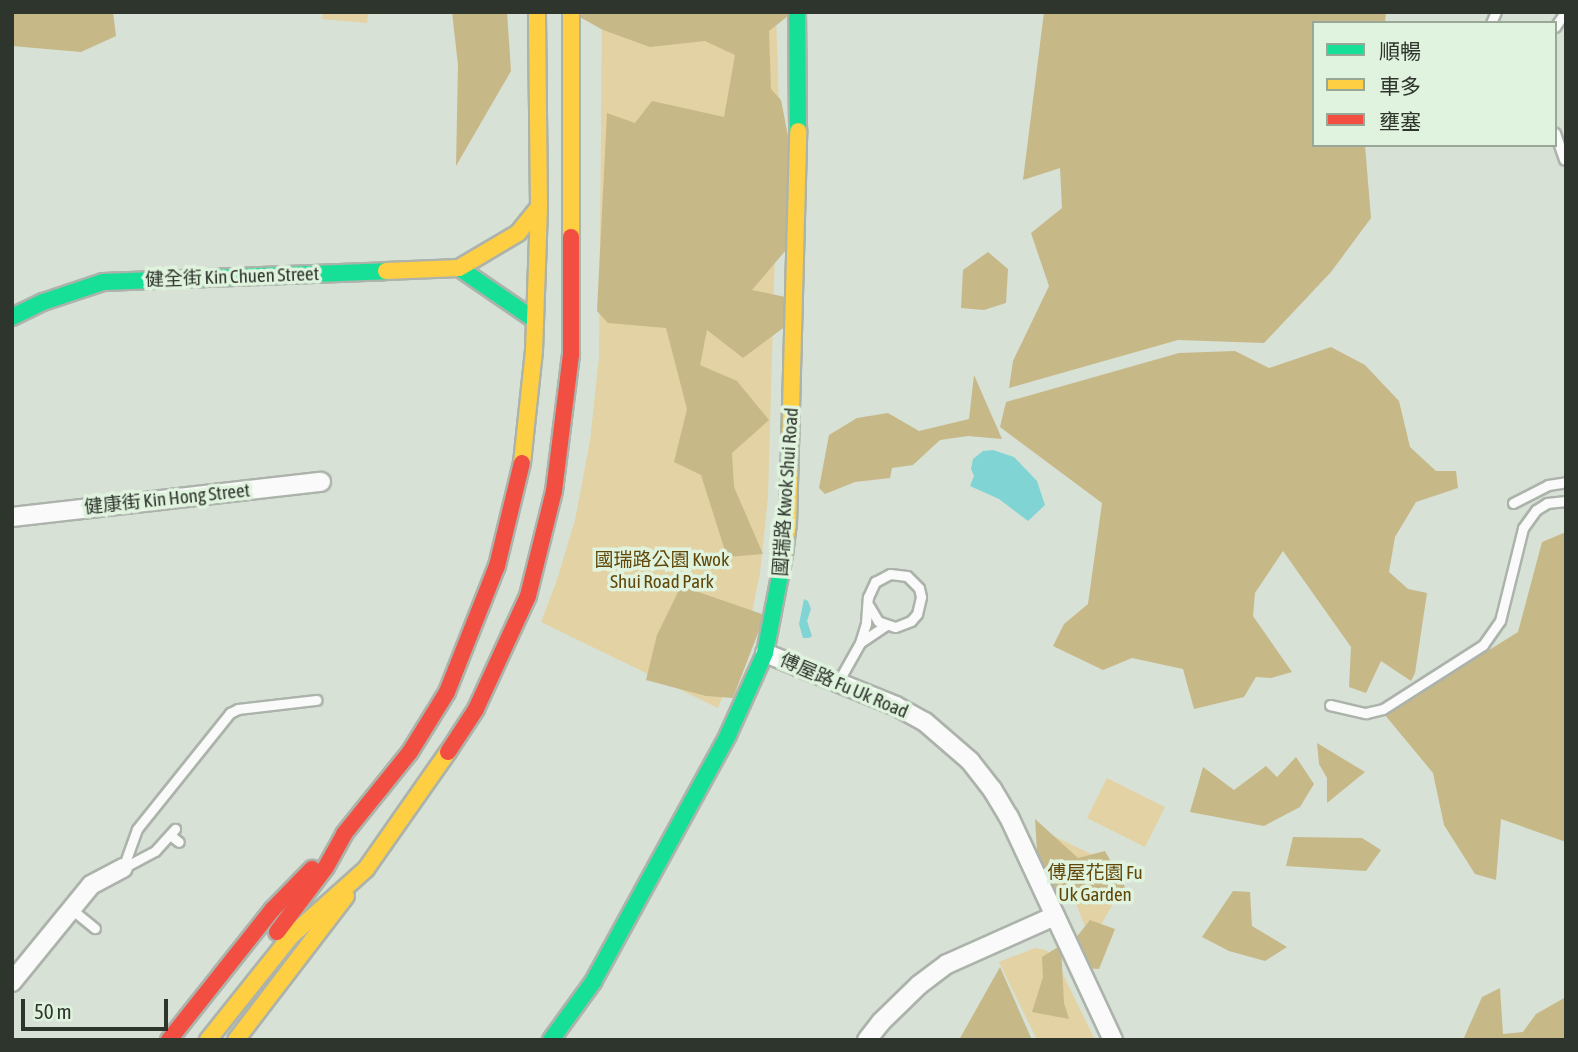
<!DOCTYPE html>
<html>
<head>
<meta charset="utf-8">
<style>
	body { margin:0 }
	#map { position:relative; width:1578px; height:1052px; overflow:hidden; background:#d7e1d6; font-family:"Asap Condensed","Noto Sans TC",sans-serif }
	div>[style] { position:absolute }
	.green>* { inset:0; background:#e3d2a3 }
	.forest>* { inset:0; background:#c7b888 }
	.water>* { inset:0; background:#80d4d4 }
	.roads { filter:drop-shadow(2px 0 #acb3ab) drop-shadow(-2px 0 #acb3ab) drop-shadow(0 2px #acb3ab) drop-shadow(0 -2px #acb3ab) }
	.lane>* { height:9px; margin:-4.5px; padding:0 4.5px; transform-origin:4.5px; border-radius:4.5px; background:#f9faf9 }
	.street>* { height:18px; margin:-9px; padding:0 9px; transform-origin:9px; border-radius:9px; background:#f9faf9 }
	.fast>* { height:16px; margin:-8px; padding:0 8px; transform-origin:8px; border-radius:8px; background:#16e098 }
	.slow>* { height:16px; margin:-8px; padding:0 8px; transform-origin:8px; border-radius:8px; background:#ffcf43 }
	.jam>* { height:16px; margin:-8px; padding:0 8px; transform-origin:8px; border-radius:8px; background:#f24e42 }
	span { translate:-50% -50%; white-space:nowrap; text-align:center; line-height:1.15; -webkit-text-stroke:7px #e0f3de; paint-order:stroke }
	.street-label { font-size:19px; color:#2e352d }
	.park-label { font-size:19px; color:#61480a }
	.frame { position:absolute; inset:0; border:14px solid #2e352d; pointer-events:none }
	.legend { position:absolute; left:1312px; top:21px; width:245px; height:126px; box-sizing:border-box; background:#e0f3de; border:2px solid #99a797; margin:0; padding:9px 12px; list-style:none; font-size:21px; color:#2e352d }
	.legend li { display:flex; align-items:center; gap:14px; height:35px }
	.legend b { width:35px; border:2px solid #99a797 }
	.scale { position:absolute; left:21px; top:999px; width:147px; height:32px; box-sizing:border-box; border:4px solid #2e352d; border-top:0; padding-left:9px; font-size:21px; line-height:24px; white-space:nowrap; color:#2e352d; -webkit-text-stroke:5px #e0f3de; paint-order:stroke }
</style>
</head>
<body>
<div id="map">
	<div class="green">
		<div style="clip-path:polygon(323px 12px,369px 12px,367px 23px,322px 19px)"></div>
		<div style="clip-path:polygon(602px 12px,776px 12px,779px 108px,768px 497px,760px 573px,748px 632px,718px 708px,541px 622px,557px 580px,575px 520px,590px 441px,599px 357px)"></div>
		<div style="clip-path:polygon(1107px 778px,1165px 807px,1145px 847px,1087px 818px)"></div>
		<div style="clip-path:polygon(1047px 833px,1131px 873px,1096px 933px,1089px 936px)"></div>
		<div style="clip-path:polygon(1035px 948px,1046px 950px,1056px 960px,1095px 1040px,1037px 1040px,999px 962px)"></div>
	</div>
	<div class="forest">
		<div style="clip-path:polygon(12px 12px,113px 12px,116px 36px,81px 52px,12px 46px)"></div>
		<div style="clip-path:polygon(452px 12px,507px 12px,511px 71px,456px 166px,458px 65px)"></div>
		<div style="clip-path:polygon(582px 12px,793px 12px,769px 31px,771px 89px,781px 100px,790px 146px,786px 250px,752px 290px,790px 298px,790px 323px,743px 358px,707px 330px,700px 365px,737px 381px,769px 420px,732px 453px,734px 487px,763px 554px,727px 557px,701px 475px,674px 462px,687px 409px,666px 328px,608px 323px,597px 311px,607px 113px,635px 123px,652px 101px,724px 117px,735px 55px,705px 41px,650px 47px,603px 30px,578px 16px)"></div>
		<div style="clip-path:polygon(1044px 12px,1386px 12px,1385px 23px,1314px 23px,1314px 145px,1365px 145px,1371px 218px,1331px 272px,1264px 343px,1178px 340px,1009px 388px,1013px 361px,1049px 286px,1031px 233px,1062px 208px,1060px 168px,1023px 180px)"></div>
		<div style="clip-path:polygon(988px 252px,1008px 269px,1006px 303px,984px 310px,961px 308px,963px 270px)"></div>
		<div style="clip-path:polygon(1331px 347px,1365px 365px,1399px 401px,1410px 447px,1436px 471px,1456px 471px,1458px 488px,1416px 502px,1395px 537px,1389px 572px,1408px 589px,1427px 593px,1415px 673px,1411px 681px,1381px 661px,1366px 693px,1349px 687px,1351px 647px,1283px 551px,1255px 593px,1253px 616px,1292px 672px,1271px 678px,1256px 677px,1244px 697px,1194px 709px,1183px 669px,1132px 658px,1103px 670px,1053px 646px,1064px 624px,1088px 604px,1102px 503px,1000px 427px,1006px 402px,1179px 353px,1235px 351px,1269px 368px)"></div>
		<div style="clip-path:polygon(974px 375px,1002px 439px,968px 436px,940px 440px,913px 465px,892px 468px,890px 478px,855px 482px,825px 494px,819px 488px,829px 435px,857px 418px,888px 413px,919px 431px,969px 419px)"></div>
		<div style="clip-path:polygon(1566px 532px,1566px 842px,1501px 819px,1496px 880px,1475px 874px,1444px 825px,1433px 773px,1385px 715px,1518px 632px,1542px 542px)"></div>
		<div style="clip-path:polygon(681px 586px,765px 615px,733px 698px,706px 696px,646px 680px,657px 635px)"></div>
		<div style="clip-path:polygon(1317px 743px,1365px 772px,1327px 803px,1327px 778px,1319px 764px)"></div>
		<div style="clip-path:polygon(1296px 757px,1314px 784px,1300px 807px,1264px 826px,1190px 812px,1203px 767px,1234px 790px,1266px 766px,1277px 777px)"></div>
		<div style="clip-path:polygon(1035px 819px,1078px 858px,1105px 851px,1130px 896px,1103px 891px,1061px 902px,1037px 851px)"></div>
		<div style="clip-path:polygon(1293px 837px,1362px 838px,1381px 850px,1366px 871px,1286px 866px)"></div>
		<div style="clip-path:polygon(1233px 891px,1250px 892px,1252px 926px,1287px 947px,1265px 961px,1229px 951px,1202px 937px)"></div>
		<div style="clip-path:polygon(1090px 920px,1115px 929px,1099px 969px,1087px 968px,1075px 939px)"></div>
		<div style="clip-path:polygon(1061px 945px,1064px 1003px,1069px 1019px,1032px 1012px,1043px 977px,1042px 957px)"></div>
		<div style="clip-path:polygon(1000px 967px,1032px 1040px,959px 1040px)"></div>
		<div style="clip-path:polygon(1500px 988px,1503px 1034px,1523px 1032px,1536px 1014px,1566px 997px,1566px 1040px,1463px 1040px,1482px 997px)"></div>
	</div>
	<div class="water">
		<div style="clip-path:polygon(993px 450px,1014px 457px,1037px 481px,1045px 505px,1028px 521px,999px 499px,970px 486px,974px 476px,971px 469px,973px 459px,983px 451px)"></div>
		<div style="clip-path:polygon(804px 599px,808px 601px,811px 609px,807px 621px,812px 636px,809px 638px,803px 638px,799px 624px)"></div>
	</div>
	<div class="roads">
		<div class="lane">
			<div style="left:1491px;top:23px;width:12px;rotate:-66deg"></div>
			<div style="left:1555px;top:27px;width:18px;rotate:-56deg"></div>
			<div style="left:1555px;top:133px;width:28px;rotate:71deg"></div>
			<div style="left:1513px;top:503px;width:39px;rotate:-27deg"></div>
			<div style="left:1548px;top:485px;width:18px;rotate:-9deg"></div>
			<div style="left:861px;top:642px;width:30px;rotate:-34deg"></div>
			<div style="left:838px;top:682px;width:45px;rotate:-60.6deg"></div>
			<div style="left:860px;top:643px;width:21px;rotate:-73deg"></div>
			<div style="left:866px;top:623px;width:26px;rotate:-86deg"></div>
			<div style="left:868px;top:597px;width:17px;rotate:-65deg"></div>
			<div style="left:875px;top:582px;width:17px;rotate:-28deg"></div>
			<div style="left:890px;top:574px;width:17px;rotate:7deg"></div>
			<div style="left:907px;top:576px;width:17px;rotate:45deg"></div>
			<div style="left:919px;top:588px;width:9px;rotate:77deg"></div>
			<div style="left:921px;top:597px;width:17px;rotate:103deg"></div>
			<div style="left:917px;top:614px;width:9px;rotate:131deg"></div>
			<div style="left:911px;top:621px;width:17px;rotate:159deg"></div>
			<div style="left:895px;top:627px;width:18px;rotate:-161deg"></div>
			<div style="left:878px;top:621px;width:17px;rotate:-121deg"></div>
			<div style="left:1330px;top:705px;width:37px;rotate:13deg"></div>
			<div style="left:1366px;top:713px;width:17px;rotate:-13deg"></div>
			<div style="left:1383px;top:709px;width:119px;rotate:-32.6deg"></div>
			<div style="left:1483px;top:645px;width:29px;rotate:-55deg"></div>
			<div style="left:1500px;top:621px;width:96px;rotate:-76.1deg"></div>
			<div style="left:1523px;top:528px;width:22px;rotate:-54deg"></div>
			<div style="left:1536px;top:510px;width:13px;rotate:-32deg"></div>
			<div style="left:1547px;top:503px;width:19px;rotate:-6deg"></div>
			<div style="left:170px;top:835px;width:11px;rotate:38deg"></div>
			<div style="left:123px;top:868px;width:41px;rotate:-70.3deg"></div>
			<div style="left:137px;top:829px;width:149px;rotate:-51.3deg"></div>
			<div style="left:230px;top:713px;width:9px;rotate:-27deg"></div>
			<div style="left:238px;top:709px;width:79px;rotate:-6.6deg"></div>
			<div style="left:123px;top:868px;width:36px;rotate:-28deg"></div>
			<div style="left:155px;top:851px;width:30px;rotate:-48deg"></div>
			<div style="left:70px;top:908px;width:32px;rotate:39deg"></div>
		</div>
		<div class="street">
			<div style="left:12px;top:517px;width:311px;rotate:-6.5deg"></div>
			<div style="left:765px;top:653px;width:141px;rotate:22deg"></div>
			<div style="left:896px;top:706px;width:33px;rotate:29deg"></div>
			<div style="left:925px;top:722px;width:60px;rotate:40.9deg"></div>
			<div style="left:970px;top:761px;width:36px;rotate:52deg"></div>
			<div style="left:992px;top:789px;width:33px;rotate:59deg"></div>
			<div style="left:1009px;top:817px;width:246px;rotate:65deg"></div>
			<div style="left:12px;top:982px;width:125px;rotate:-50.8deg"></div>
			<div style="left:91px;top:885px;width:36px;rotate:-28deg"></div>
			<div style="left:867px;top:1040px;width:23px;rotate:-52deg"></div>
			<div style="left:881px;top:1022px;width:53px;rotate:-44.2deg"></div>
			<div style="left:919px;top:985px;width:35px;rotate:-37deg"></div>
			<div style="left:947px;top:964px;width:118px;rotate:-24deg"></div>
		</div>
		<div class="fast">
			<div style="left:797px;top:12px;width:119px;rotate:89.5deg"></div>
			<div style="left:459px;top:268px;width:92px;rotate:34.4deg"></div>
			<div style="left:12px;top:317px;width:34px;rotate:-26deg"></div>
			<div style="left:43px;top:302px;width:63px;rotate:-18.4deg"></div>
			<div style="left:103px;top:282px;width:283px;rotate:-2.2deg"></div>
			<div style="left:551px;top:1040px;width:72px;rotate:-54.1deg"></div>
			<div style="left:593px;top:982px;width:281px;rotate:-61.3deg"></div>
			<div style="left:728px;top:735px;width:90px;rotate:-65.7deg"></div>
			<div style="left:765px;top:653px;width:100px;rotate:-79deg"></div>
		</div>
		<div class="slow">
			<div style="left:571px;top:12px;width:225px;rotate:90deg"></div>
			<div style="left:386px;top:271px;width:73px;rotate:-2.4deg"></div>
			<div style="left:459px;top:268px;width:69px;rotate:-30.7deg"></div>
			<div style="left:518px;top:233px;width:33px;rotate:-51deg"></div>
			<div style="left:522px;top:463px;width:113px;rotate:-83.9deg"></div>
			<div style="left:534px;top:351px;width:144px;rotate:-88deg"></div>
			<div style="left:539px;top:207px;width:195px;rotate:-90.6deg"></div>
			<div style="left:784px;top:555px;width:31px;rotate:-83deg"></div>
			<div style="left:788px;top:524px;width:393px;rotate:-88.5deg"></div>
			<div style="left:208px;top:1040px;width:133px;rotate:-51.4deg"></div>
			<div style="left:291px;top:936px;width:101px;rotate:-41.8deg"></div>
			<div style="left:366px;top:869px;width:143px;rotate:-55deg"></div>
			<div style="left:236px;top:1040px;width:181px;rotate:-52.6deg"></div>
		</div>
		<div class="jam">
			<div style="left:448px;top:752px;width:51px;rotate:-56.9deg"></div>
			<div style="left:476px;top:709px;width:124px;rotate:-65.3deg"></div>
			<div style="left:528px;top:596px;width:108px;rotate:-76.1deg"></div>
			<div style="left:554px;top:491px;width:138px;rotate:-82.9deg"></div>
			<div style="left:571px;top:354px;width:117px;rotate:-90deg"></div>
			<div style="left:277px;top:932px;width:81px;rotate:-53deg"></div>
			<div style="left:326px;top:867px;width:38px;rotate:-61deg"></div>
			<div style="left:344px;top:834px;width:105px;rotate:-51.2deg"></div>
			<div style="left:410px;top:752px;width:70px;rotate:-58.3deg"></div>
			<div style="left:447px;top:692px;width:136px;rotate:-68.4deg"></div>
			<div style="left:497px;top:566px;width:106px;rotate:-76.4deg"></div>
			<div style="left:169px;top:1040px;width:167px;rotate:-51.6deg"></div>
			<div style="left:273px;top:909px;width:56px;rotate:-45.7deg"></div>
		</div>
	</div>
	<div class="street-label">
		<span style="left:232px;top:277px;rotate:-2deg">健全街 Kin Chuen Street</span>
		<span style="left:786px;top:492px;rotate:-86deg">國瑞路 Kwok Shui Road</span>
		<span style="left:167px;top:499px;rotate:-6deg">健康街 Kin Hong Street</span>
		<span style="left:844px;top:686px;rotate:23deg">傅屋路 Fu Uk Road</span>
	</div>
	<div class="park-label">
		<span style="left:662px;top:571px">國瑞路公園 Kwok<br>Shui Road Park</span>
		<span style="left:1095px;top:884px">傅屋花園 Fu<br>Uk Garden</span>
	</div>
	<div class="frame"></div>
	<ul class="legend">
	<li><b style="height:9px;background:#16e098"></b>順暢</li>
	<li><b style="height:9px;background:#ffcf43"></b>車多</li>
	<li><b style="height:9px;background:#f24e42"></b>壅塞</li>
	</ul>
	<div class="scale">50 m</div>
</div>
</body>
</html>
